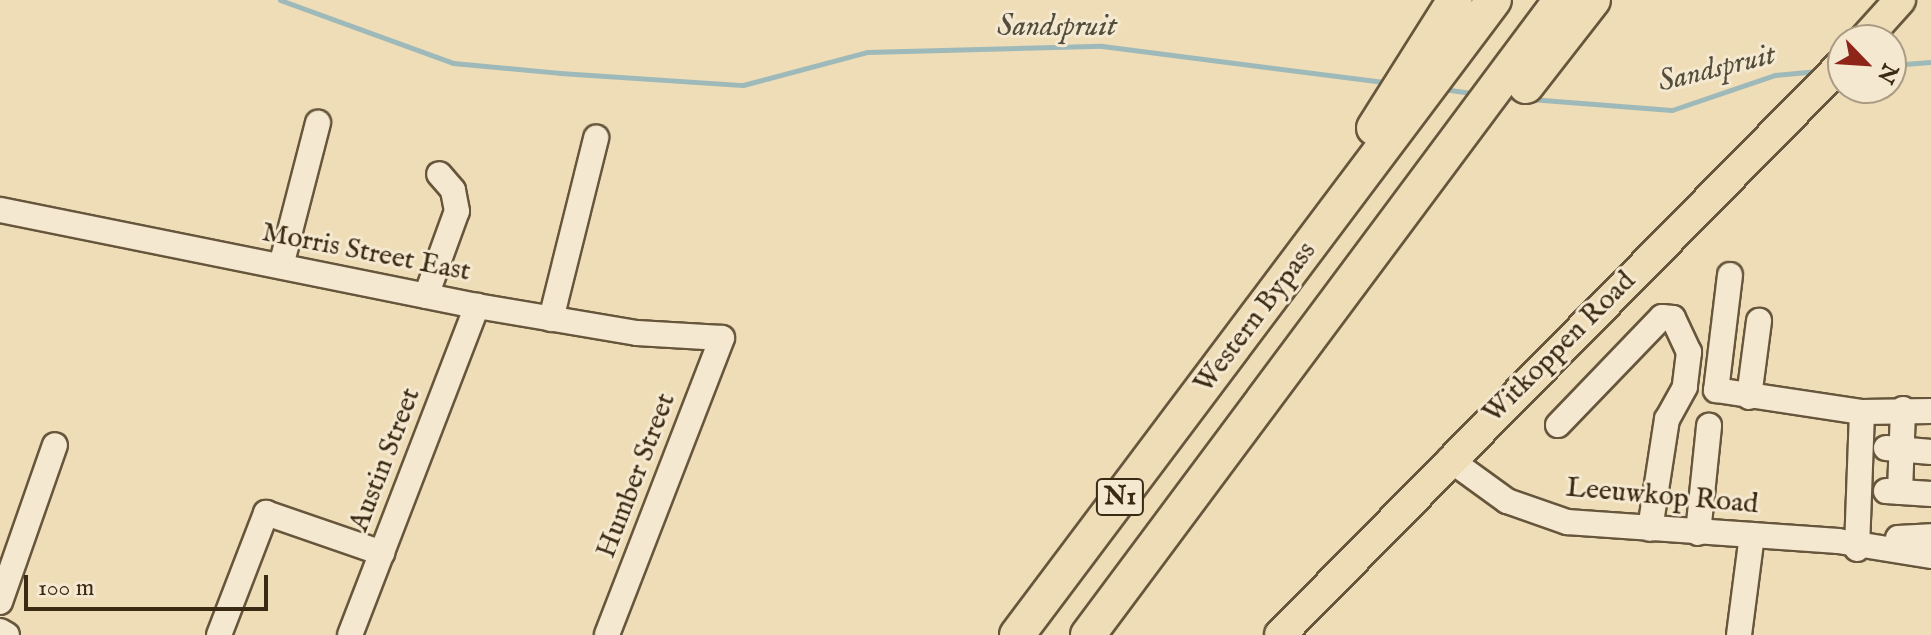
<!DOCTYPE html>
<html>
<head>
<meta charset="utf-8">
<style>
	body { margin:0 }
	#map { position:relative; width:1931px; height:635px; overflow:hidden; background:#eeddb7; font-family:"IM FELL English",serif }
	div>[style] { position:absolute }
	.stream>* { height:5px; margin:-2.5px; padding:0 2.5px; transform-origin:2.5px; border-radius:2.5px; background:#9eb9b9 }
	.roads { filter:drop-shadow(2px 0 #67563c) drop-shadow(-2px 0 #67563c) drop-shadow(0 2px #67563c) drop-shadow(0 -2px #67563c) }
	.minor>* { height:24px; margin:-12px; padding:0 12px; transform-origin:12px; border-radius:12px; background:#f4e9d0 }
	.major>* { height:30px; margin:-15px; padding:0 15px; transform-origin:15px; border-radius:15px; background:#eeddb7 }
	.highway>* { height:34px; margin:-17px; padding:0 17px; transform-origin:17px; border-radius:17px; background:#eeddb7 }
	span { translate:-50% -50%; white-space:nowrap; text-align:center; line-height:1.15; -webkit-text-stroke:6px #f4e9d0; paint-order:stroke }
	.shield-label span { padding:2px 6px; background:#f4e9d0; border:2px solid; border-radius:6px; -webkit-text-stroke-width:0 }
	.shield-label { font-size:26px; color:#3a2913; font-weight:700 }
	.street-label { font-size:28px; color:#3a2913 }
	.water-label { font-size:30px; color:#534d3c; font-style:italic }
	.north { position:absolute; left:1827px; top:24px; width:80px; height:80px; box-sizing:border-box; background:#f4e9d0; border:2px solid #aa9c84; border-radius:50%; rotate:115deg; font-size:22px; font-weight:700; line-height:32px; text-align:center; color:#3a2913 }
	.north::after { content:''; display:block; margin:auto; width:28px; height:36px; background:#8f2418; clip-path:polygon(50% 0,100% 100%,50% 72%,0 100%) }
	.scale { position:absolute; left:24px; top:575px; width:244px; height:36px; box-sizing:border-box; border:4px solid #3a2913; border-top:0; padding-left:10px; font-size:24px; line-height:28px; white-space:nowrap; color:#3a2913; -webkit-text-stroke:6px #f4e9d0; paint-order:stroke }
</style>
</head>
<body>
<div id="map">
	<div class="stream">
		<div style="left:280px;top:0;width:184px;rotate:20deg"></div>
		<div style="left:453px;top:63px;width:107px;rotate:5.3deg"></div>
		<div style="left:560px;top:73px;width:183px;rotate:3.8deg"></div>
		<div style="left:743px;top:85px;width:128px;rotate:-14.9deg"></div>
		<div style="left:867px;top:52px;width:235px;rotate:-1.5deg"></div>
		<div style="left:1102px;top:46px;width:290px;rotate:7.3deg"></div>
		<div style="left:1891px;top:65px;width:40px;rotate:-4.3deg"></div>
		<div style="left:1443px;top:89px;width:34px;rotate:8deg"></div>
		<div style="left:1503px;top:97px;width:169px;rotate:4.4deg"></div>
		<div style="left:1672px;top:110px;width:109px;rotate:-18.8deg"></div>
		<div style="left:1775px;top:75px;width:43px;rotate:-5.3deg"></div>
	</div>
	<div class="roads">
		<div class="minor">
			<div style="left:0;top:210px;width:487px;rotate:11.4deg"></div>
			<div style="left:477px;top:306px;width:162px;rotate:9.6deg"></div>
			<div style="left:637px;top:333px;width:85px;rotate:3.4deg"></div>
			<div style="left:722px;top:338px;width:318px;rotate:111.2deg"></div>
			<div style="left:281px;top:266px;width:148px;rotate:-75.5deg"></div>
			<div style="left:1730px;top:275px;width:116px;rotate:96.9deg"></div>
			<div style="left:1716px;top:390px;width:148px;rotate:8.6deg"></div>
			<div style="left:1862px;top:412px;width:137px;rotate:92.1deg"></div>
			<div style="left:426px;top:296px;width:90px;rotate:-70deg"></div>
			<div style="left:457px;top:211px;width:21px;rotate:-101deg"></div>
			<div style="left:453px;top:190px;width:21px;rotate:-131deg"></div>
			<div style="left:551px;top:319px;width:187px;rotate:-76deg"></div>
			<div style="left:1749px;top:397px;width:77px;rotate:-82.5deg"></div>
			<div style="left:1862px;top:412px;width:69px;rotate:-0.8deg"></div>
			<div style="left:1558px;top:425px;width:150px;rotate:-46.1deg"></div>
			<div style="left:1662px;top:317px;width:11px;rotate:5deg"></div>
			<div style="left:1673px;top:318px;width:38px;rotate:65deg"></div>
			<div style="left:1689px;top:352px;width:35px;rotate:97deg"></div>
			<div style="left:1685px;top:387px;width:37px;rotate:119deg"></div>
			<div style="left:1667px;top:419px;width:111px;rotate:98.8deg"></div>
			<div style="left:1886px;top:448px;width:45px;rotate:5.1deg"></div>
			<div style="left:1449px;top:459px;width:72px;rotate:35.9deg"></div>
			<div style="left:1507px;top:501px;width:64px;rotate:19.3deg"></div>
			<div style="left:1567px;top:522px;width:272px;rotate:4deg"></div>
			<div style="left:1838px;top:541px;width:94px;rotate:9.2deg"></div>
			<div style="left:1886px;top:491px;width:45px;rotate:3.8deg"></div>
			<div style="left:1900px;top:492px;width:83px;rotate:-87.9deg"></div>
			<div style="left:1698px;top:533px;width:108px;rotate:-84.1deg"></div>
			<div style="left:1898px;top:538px;width:33px;rotate:-3deg"></div>
			<div style="left:0;top:602px;width:166px;rotate:-70.7deg"></div>
			<div style="left:0;top:631px;width:8px;rotate:30deg"></div>
			<div style="left:219px;top:635px;width:131px;rotate:-68.9deg"></div>
			<div style="left:266px;top:513px;width:123px;rotate:19deg"></div>
			<div style="left:350px;top:635px;width:353px;rotate:-68.9deg"></div>
			<div style="left:1739px;top:635px;width:101px;rotate:-82.6deg"></div>
		</div>
		<div class="major">
			<div style="left:1864px;top:40px;width:54px;rotate:-48deg"></div>
			<div style="left:1280px;top:635px;width:803px;rotate:-45.45deg"></div>
		</div>
		<div class="highway">
			<div style="left:1526px;top:86px;width:109px;rotate:-52.1deg"></div>
			<div style="left:1374px;top:128px;width:151px;rotate:-57.7deg"></div>
			<div style="left:1017px;top:635px;width:794px;rotate:-53.09deg"></div>
			<div style="left:1088px;top:635px;width:792px;rotate:-53.32deg"></div>
		</div>
	</div>
	<div class="shield-label">
		<span style="left:1120px;top:497px">N1</span>
	</div>
	<div class="street-label">
		<span style="left:366px;top:253px;rotate:11deg">Morris Street East</span>
		<span style="left:1256px;top:318px;rotate:-53deg">Western Bypass</span>
		<span style="left:1560px;top:348px;rotate:-45deg">Witkoppen Road</span>
		<span style="left:386px;top:460px;rotate:-69deg">Austin Street</span>
		<span style="left:637px;top:476px;rotate:-69deg">Humber Street</span>
		<span style="left:1662px;top:497px;rotate:5deg">Leeuwkop Road</span>
	</div>
	<div class="water-label">
		<span style="left:1057px;top:27px">Sandspruit</span>
		<span style="left:1717px;top:69px;rotate:-14deg">Sandspruit</span>
	</div>
	<div class="north">N</div>
	<div class="scale">100 m</div>
</div>
</body>
</html>
